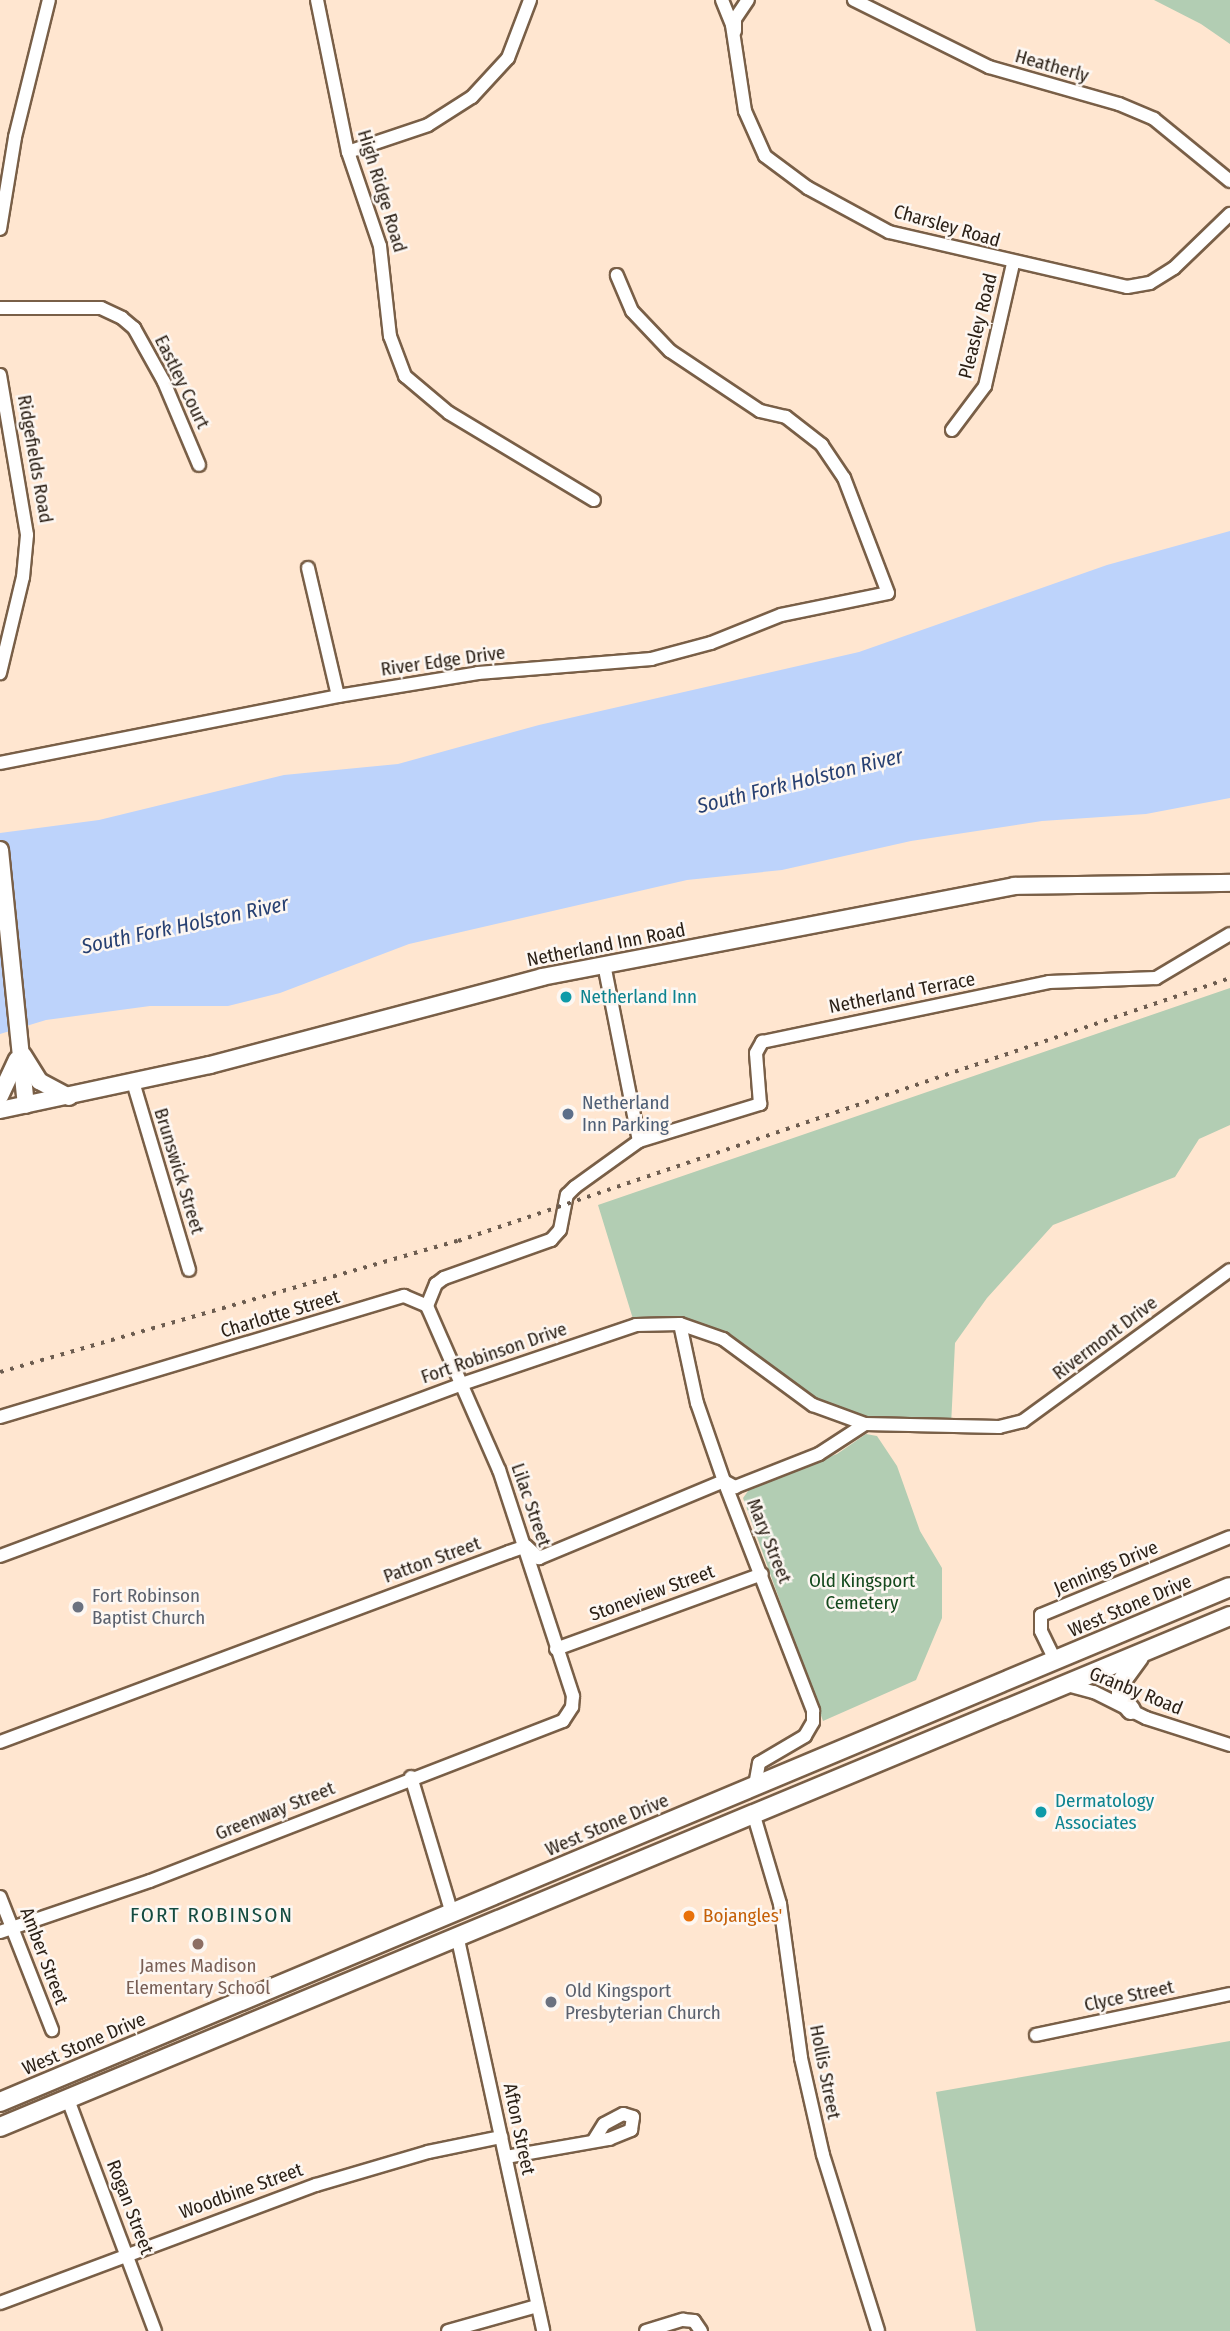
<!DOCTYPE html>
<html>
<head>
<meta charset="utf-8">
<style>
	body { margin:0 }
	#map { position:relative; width:1230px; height:2331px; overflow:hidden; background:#ffe6d0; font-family:"Fira Sans Condensed",sans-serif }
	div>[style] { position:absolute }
	.green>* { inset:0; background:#b2cdb3 }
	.water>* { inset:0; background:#bdd3fb }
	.roads { filter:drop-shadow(2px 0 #795f47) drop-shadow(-2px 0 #795f47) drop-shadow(0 2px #795f47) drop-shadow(0 -2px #795f47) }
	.minor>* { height:12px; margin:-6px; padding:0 6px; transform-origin:6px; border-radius:6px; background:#fff }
	.major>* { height:16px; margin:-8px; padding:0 8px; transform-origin:8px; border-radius:8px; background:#fff }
	.highway>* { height:18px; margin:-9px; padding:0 9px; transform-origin:9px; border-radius:9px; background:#fff }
	.rail>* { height:3.5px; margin-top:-1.75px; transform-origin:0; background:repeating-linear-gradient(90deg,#6d5d50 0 3.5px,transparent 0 10.5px) }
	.dots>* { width:19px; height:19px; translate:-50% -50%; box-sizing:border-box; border:4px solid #fdf7f2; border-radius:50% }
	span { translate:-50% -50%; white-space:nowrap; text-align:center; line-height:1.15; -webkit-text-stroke:5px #fdf7f2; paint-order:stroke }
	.street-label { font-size:19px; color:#2b2016 }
	.culture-label { font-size:19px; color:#0d838f }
	.left { translate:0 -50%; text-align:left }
	.service-label { font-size:19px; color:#4e5e75 }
	.park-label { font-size:19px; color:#14491d }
	.worship-label { font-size:19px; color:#5b616d }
	.food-label { font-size:19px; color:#c56008 }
	.education-label { font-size:19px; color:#785e54 }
	.water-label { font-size:21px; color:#274072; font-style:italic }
	.neighbourhood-label { font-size:21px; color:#144b40; letter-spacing:2px }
</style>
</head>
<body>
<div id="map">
	<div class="green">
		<div style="clip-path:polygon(1154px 0,1230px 0,1230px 44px,1201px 24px)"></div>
		<div style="clip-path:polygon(1230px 988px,1230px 1125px,1199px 1139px,1175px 1177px,1053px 1225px,987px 1298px,955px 1343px,951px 1426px,838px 1415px,723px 1339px,680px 1324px,633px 1319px,598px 1205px)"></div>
		<div style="clip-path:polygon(866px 1434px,877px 1436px,897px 1466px,920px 1531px,942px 1568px,942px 1618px,916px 1680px,823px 1721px,743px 1498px,751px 1487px,837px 1454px)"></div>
		<div style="clip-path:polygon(1230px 2041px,1230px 2331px,976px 2331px,936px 2092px)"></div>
	</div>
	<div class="water">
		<div style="clip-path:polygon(1230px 531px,1230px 798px,1146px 814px,1042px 821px,911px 841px,782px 870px,687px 880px,409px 944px,280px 993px,228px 1006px,150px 1006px,46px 1020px,0 1034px,0 833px,99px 820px,284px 775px,398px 764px,539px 725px,859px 652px,1107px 565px)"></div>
	</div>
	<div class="roads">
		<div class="minor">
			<div style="left:317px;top:0;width:155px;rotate:78.5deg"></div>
			<div style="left:348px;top:152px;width:99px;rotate:71.2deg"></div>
			<div style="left:380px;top:246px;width:91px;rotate:83.7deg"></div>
			<div style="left:390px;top:336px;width:43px;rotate:69.4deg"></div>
			<div style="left:405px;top:376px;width:57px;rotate:40.1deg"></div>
			<div style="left:449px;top:413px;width:169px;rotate:31deg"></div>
			<div style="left:722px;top:0;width:27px;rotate:68deg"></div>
			<div style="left:732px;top:25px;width:87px;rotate:81.4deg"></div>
			<div style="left:745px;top:111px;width:49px;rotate:66deg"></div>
			<div style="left:765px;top:156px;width:54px;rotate:36.7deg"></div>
			<div style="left:808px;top:188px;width:92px;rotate:28.5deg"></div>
			<div style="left:889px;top:232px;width:244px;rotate:13deg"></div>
			<div style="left:1127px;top:287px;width:23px;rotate:-10deg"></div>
			<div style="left:1150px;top:283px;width:28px;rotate:-32deg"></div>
			<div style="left:1174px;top:268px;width:78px;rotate:-44deg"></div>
			<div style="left:854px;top:0;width:151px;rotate:26.4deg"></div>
			<div style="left:989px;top:67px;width:135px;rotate:15.9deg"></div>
			<div style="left:1119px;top:104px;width:38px;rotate:23deg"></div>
			<div style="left:1154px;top:119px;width:98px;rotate:39.2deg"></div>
			<div style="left:735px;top:31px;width:12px;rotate:-90deg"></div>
			<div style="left:735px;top:19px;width:23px;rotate:-56deg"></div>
			<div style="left:348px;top:152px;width:84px;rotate:-18.6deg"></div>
			<div style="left:428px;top:125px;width:52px;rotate:-32.5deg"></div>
			<div style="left:472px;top:97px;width:53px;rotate:-47.3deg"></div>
			<div style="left:508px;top:58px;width:62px;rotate:-69.2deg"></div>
			<div style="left:0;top:229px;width:93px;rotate:-80.7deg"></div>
			<div style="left:15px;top:137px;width:141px;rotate:-76.1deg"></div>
			<div style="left:0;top:308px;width:101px"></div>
			<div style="left:101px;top:308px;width:23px;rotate:25deg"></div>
			<div style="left:122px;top:318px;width:16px;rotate:40deg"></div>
			<div style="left:134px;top:328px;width:62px;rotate:60.9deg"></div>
			<div style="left:164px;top:382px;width:90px;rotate:67.1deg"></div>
			<div style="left:0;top:375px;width:162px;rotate:80.4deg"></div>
			<div style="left:27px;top:535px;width:42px;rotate:95.4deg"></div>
			<div style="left:23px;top:577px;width:99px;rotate:103.5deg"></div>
			<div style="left:952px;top:430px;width:55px;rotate:-53.1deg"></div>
			<div style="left:985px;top:386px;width:125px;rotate:-77.1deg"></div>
			<div style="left:308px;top:568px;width:131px;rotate:76.8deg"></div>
			<div style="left:0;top:763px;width:345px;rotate:-11.2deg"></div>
			<div style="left:338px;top:696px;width:142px;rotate:-9.3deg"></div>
			<div style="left:478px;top:673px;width:174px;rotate:-4.6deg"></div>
			<div style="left:651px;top:659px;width:62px;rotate:-14.9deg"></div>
			<div style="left:711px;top:643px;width:75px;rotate:-21.8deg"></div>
			<div style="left:781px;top:615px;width:109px;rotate:-11.6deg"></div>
			<div style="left:888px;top:593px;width:123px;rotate:-110.9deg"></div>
			<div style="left:844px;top:478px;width:40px;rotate:-124deg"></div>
			<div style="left:822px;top:445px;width:46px;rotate:-142.1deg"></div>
			<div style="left:786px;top:417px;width:27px;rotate:-167deg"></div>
			<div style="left:760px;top:411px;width:108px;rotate:-146.3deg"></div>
			<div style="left:670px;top:351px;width:55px;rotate:-133.5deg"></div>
			<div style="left:632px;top:311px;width:39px;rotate:-113deg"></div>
			<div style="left:133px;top:1082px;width:196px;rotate:73.4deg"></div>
			<div style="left:639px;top:1141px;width:127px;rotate:-17deg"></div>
			<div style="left:760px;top:1104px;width:51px;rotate:-94.5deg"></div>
			<div style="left:756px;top:1053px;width:13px;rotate:-61deg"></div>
			<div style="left:762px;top:1042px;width:293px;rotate:-11.8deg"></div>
			<div style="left:1049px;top:982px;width:107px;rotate:-2.1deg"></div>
			<div style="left:1156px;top:978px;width:86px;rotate:-30.7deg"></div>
			<div style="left:680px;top:1324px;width:81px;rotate:77.9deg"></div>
			<div style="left:697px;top:1403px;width:83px;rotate:70.9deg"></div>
			<div style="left:724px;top:1481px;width:247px;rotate:68.8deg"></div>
			<div style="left:813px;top:1711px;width:11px;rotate:90deg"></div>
			<div style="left:813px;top:1722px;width:16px;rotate:120deg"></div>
			<div style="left:805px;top:1736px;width:53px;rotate:149.6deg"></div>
			<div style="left:759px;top:1763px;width:23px;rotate:100deg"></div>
			<div style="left:0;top:1417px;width:422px;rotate:-16.7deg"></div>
			<div style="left:404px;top:1296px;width:25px;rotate:23deg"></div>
			<div style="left:427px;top:1306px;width:24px;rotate:-68deg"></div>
			<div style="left:436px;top:1284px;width:10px;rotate:-37deg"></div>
			<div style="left:444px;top:1278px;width:114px;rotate:-19.6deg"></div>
			<div style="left:551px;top:1240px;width:13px;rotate:-48deg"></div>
			<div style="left:560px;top:1230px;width:36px;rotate:-79deg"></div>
			<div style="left:567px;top:1195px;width:11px;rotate:-45deg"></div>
			<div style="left:575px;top:1187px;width:79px;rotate:-35.7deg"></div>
			<div style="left:639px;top:1141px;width:180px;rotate:-101.2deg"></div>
			<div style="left:0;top:1556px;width:490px;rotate:-20.4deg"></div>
			<div style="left:459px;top:1385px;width:187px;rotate:-18.7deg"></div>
			<div style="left:636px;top:1325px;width:44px;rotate:-1.3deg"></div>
			<div style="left:680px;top:1324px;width:46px;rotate:19.2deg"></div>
			<div style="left:723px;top:1339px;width:112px;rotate:36.3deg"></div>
			<div style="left:813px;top:1405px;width:55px;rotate:20.1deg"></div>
			<div style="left:865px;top:1424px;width:134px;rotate:1.3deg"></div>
			<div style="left:999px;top:1427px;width:25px;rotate:-14deg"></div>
			<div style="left:1023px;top:1421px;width:256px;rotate:-36.1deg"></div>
			<div style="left:556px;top:1649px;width:219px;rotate:-20deg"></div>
			<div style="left:1055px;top:1660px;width:32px;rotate:-116deg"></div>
			<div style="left:1041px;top:1631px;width:16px;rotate:-90deg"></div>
			<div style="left:1041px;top:1615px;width:204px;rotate:-22.4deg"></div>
			<div style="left:1067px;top:1685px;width:28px;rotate:15deg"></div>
			<div style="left:1094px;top:1692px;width:58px;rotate:26.6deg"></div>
			<div style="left:1146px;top:1718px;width:88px;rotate:17.8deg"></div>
			<div style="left:0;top:1742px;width:543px;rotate:-20.47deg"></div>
			<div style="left:509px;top:1552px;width:18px;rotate:-19deg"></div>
			<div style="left:526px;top:1546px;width:18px;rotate:43deg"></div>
			<div style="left:539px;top:1558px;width:200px;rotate:-22.6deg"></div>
			<div style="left:724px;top:1481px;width:13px;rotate:29deg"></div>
			<div style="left:735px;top:1487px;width:90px;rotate:-21.4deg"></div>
			<div style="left:819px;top:1454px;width:55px;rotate:-33.1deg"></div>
			<div style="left:411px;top:1777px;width:143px;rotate:73.3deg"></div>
			<div style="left:754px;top:1816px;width:92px;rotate:73.5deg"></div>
			<div style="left:780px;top:1904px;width:155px;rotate:82.2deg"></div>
			<div style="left:801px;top:2058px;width:99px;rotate:77.2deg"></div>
			<div style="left:823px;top:2155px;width:184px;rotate:72.6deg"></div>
			<div style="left:0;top:1897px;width:143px;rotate:68.6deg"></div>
			<div style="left:0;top:1932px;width:158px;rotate:-18.8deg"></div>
			<div style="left:150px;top:1881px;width:443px;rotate:-21.2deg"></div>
			<div style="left:563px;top:1721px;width:17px;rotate:-57deg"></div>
			<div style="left:572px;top:1707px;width:11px;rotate:-85deg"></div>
			<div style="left:573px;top:1696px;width:238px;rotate:-108.1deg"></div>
			<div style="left:499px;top:1470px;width:179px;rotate:-113.7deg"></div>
			<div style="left:457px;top:1935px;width:405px;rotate:77.7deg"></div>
			<div style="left:1036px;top:2035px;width:198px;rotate:-11.9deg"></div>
			<div style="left:67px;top:2097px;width:250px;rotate:69.4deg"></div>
			<div style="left:506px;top:2157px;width:105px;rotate:-9.9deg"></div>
			<div style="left:609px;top:2139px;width:24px;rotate:-22deg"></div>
			<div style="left:631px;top:2130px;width:13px;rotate:-81deg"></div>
			<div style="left:633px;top:2117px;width:10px;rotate:-163deg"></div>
			<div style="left:623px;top:2114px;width:21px;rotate:152deg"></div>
			<div style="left:604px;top:2124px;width:19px;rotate:122deg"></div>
			<div style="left:0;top:2303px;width:337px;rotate:-20.5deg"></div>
			<div style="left:316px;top:2185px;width:117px;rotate:-16.4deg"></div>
			<div style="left:428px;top:2152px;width:75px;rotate:-11.6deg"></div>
			<div style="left:448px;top:2331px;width:92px;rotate:-15.7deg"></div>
			<div style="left:646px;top:2331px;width:39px;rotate:-17deg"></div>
			<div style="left:683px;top:2320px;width:11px;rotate:5deg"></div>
			<div style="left:694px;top:2321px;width:12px;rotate:55deg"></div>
		</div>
		<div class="major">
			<div style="left:0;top:850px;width:256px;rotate:84.2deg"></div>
			<div style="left:23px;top:1055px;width:31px;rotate:58deg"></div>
			<div style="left:39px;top:1081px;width:34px;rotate:28deg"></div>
			<div style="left:0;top:1096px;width:40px;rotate:-65deg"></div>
			<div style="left:0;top:1110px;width:215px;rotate:-12.1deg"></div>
			<div style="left:210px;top:1065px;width:343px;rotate:-14.8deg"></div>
			<div style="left:542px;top:977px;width:481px;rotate:-10.9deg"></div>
			<div style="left:1014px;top:886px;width:216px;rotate:-0.8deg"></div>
		</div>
		<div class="highway">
			<div style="left:1131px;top:1710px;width:16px;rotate:-128deg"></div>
			<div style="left:1121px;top:1697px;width:15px;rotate:-90deg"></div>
			<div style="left:1121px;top:1682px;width:31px;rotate:-54deg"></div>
			<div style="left:0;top:2102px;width:1333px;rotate:-22.72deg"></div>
			<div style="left:0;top:2127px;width:1332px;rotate:-22.56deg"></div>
		</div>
	</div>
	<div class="rail">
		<div style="left:0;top:1372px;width:476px;rotate:-16deg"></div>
		<div style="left:458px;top:1241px;width:816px;rotate:-18.81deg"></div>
	</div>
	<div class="dots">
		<div style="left:566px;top:997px;background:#0f9aa8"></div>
		<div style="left:568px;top:1114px;background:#5c6f8a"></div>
		<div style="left:78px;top:1607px;background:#6b7280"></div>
		<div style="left:1041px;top:1812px;background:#0f9aa8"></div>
		<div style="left:689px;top:1916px;background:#e8710a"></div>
		<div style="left:198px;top:1944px;background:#8d6e63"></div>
		<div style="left:551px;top:2002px;background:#6b7280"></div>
	</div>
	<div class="street-label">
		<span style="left:1052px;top:66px;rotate:16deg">Heatherly</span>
		<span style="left:382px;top:191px;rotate:73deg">High Ridge Road</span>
		<span style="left:947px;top:226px;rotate:16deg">Charsley Road</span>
		<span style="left:978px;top:326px;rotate:-76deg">Pleasley Road</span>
		<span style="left:182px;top:382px;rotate:64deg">Eastley Court</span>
		<span style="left:35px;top:459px;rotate:80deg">Ridgefields Road</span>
		<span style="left:443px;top:661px;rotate:-8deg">River Edge Drive</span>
		<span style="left:606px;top:945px;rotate:-11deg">Netherland Inn Road</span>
		<span style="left:902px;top:993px;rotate:-11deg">Netherland Terrace</span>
		<span style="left:179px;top:1171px;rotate:73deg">Brunswick Street</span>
		<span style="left:280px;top:1314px;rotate:-17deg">Charlotte Street</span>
		<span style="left:1105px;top:1338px;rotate:-37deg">Rivermont Drive</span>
		<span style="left:494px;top:1353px;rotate:-19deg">Fort Robinson Drive</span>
		<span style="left:531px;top:1505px;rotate:71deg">Lilac Street</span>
		<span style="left:769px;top:1541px;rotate:68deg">Mary Street</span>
		<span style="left:432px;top:1560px;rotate:-20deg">Patton Street</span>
		<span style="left:1106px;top:1568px;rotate:-23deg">Jennings Drive</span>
		<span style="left:652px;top:1593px;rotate:-20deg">Stoneview Street</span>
		<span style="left:1130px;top:1606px;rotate:-23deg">West Stone Drive</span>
		<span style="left:1136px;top:1691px;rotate:22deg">Granby Road</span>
		<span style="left:275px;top:1811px;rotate:-22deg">Greenway Street</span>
		<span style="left:607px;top:1825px;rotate:-23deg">West Stone Drive</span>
		<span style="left:44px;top:1956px;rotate:69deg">Amber Street</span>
		<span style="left:1129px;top:1996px;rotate:-12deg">Clyce Street</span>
		<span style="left:84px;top:2044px;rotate:-23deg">West Stone Drive</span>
		<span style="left:825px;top:2072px;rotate:79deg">Hollis Street</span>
		<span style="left:519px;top:2129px;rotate:78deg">Afton Street</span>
		<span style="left:241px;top:2191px;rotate:-20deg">Woodbine Street</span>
		<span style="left:130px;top:2207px;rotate:69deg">Rogan Street</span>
	</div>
	<div class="culture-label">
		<span class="left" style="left:580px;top:997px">Netherland Inn</span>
		<span class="left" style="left:1055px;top:1812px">Dermatology<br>Associates</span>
	</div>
	<div class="service-label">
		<span class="left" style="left:582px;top:1114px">Netherland<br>Inn Parking</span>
	</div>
	<div class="park-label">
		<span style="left:862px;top:1592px">Old Kingsport<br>Cemetery</span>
	</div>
	<div class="worship-label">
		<span class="left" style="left:92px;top:1607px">Fort Robinson<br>Baptist Church</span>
		<span class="left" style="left:565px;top:2002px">Old Kingsport<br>Presbyterian Church</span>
	</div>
	<div class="food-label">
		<span class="left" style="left:703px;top:1916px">Bojangles'</span>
	</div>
	<div class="education-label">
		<span style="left:198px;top:1977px">James Madison<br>Elementary School</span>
	</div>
	<div class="water-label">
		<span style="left:800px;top:781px;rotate:-14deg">South Fork Holston River</span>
		<span style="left:185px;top:925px;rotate:-12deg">South Fork Holston River</span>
	</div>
	<div class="neighbourhood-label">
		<span style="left:212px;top:1915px">FORT ROBINSON</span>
	</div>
</div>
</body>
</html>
